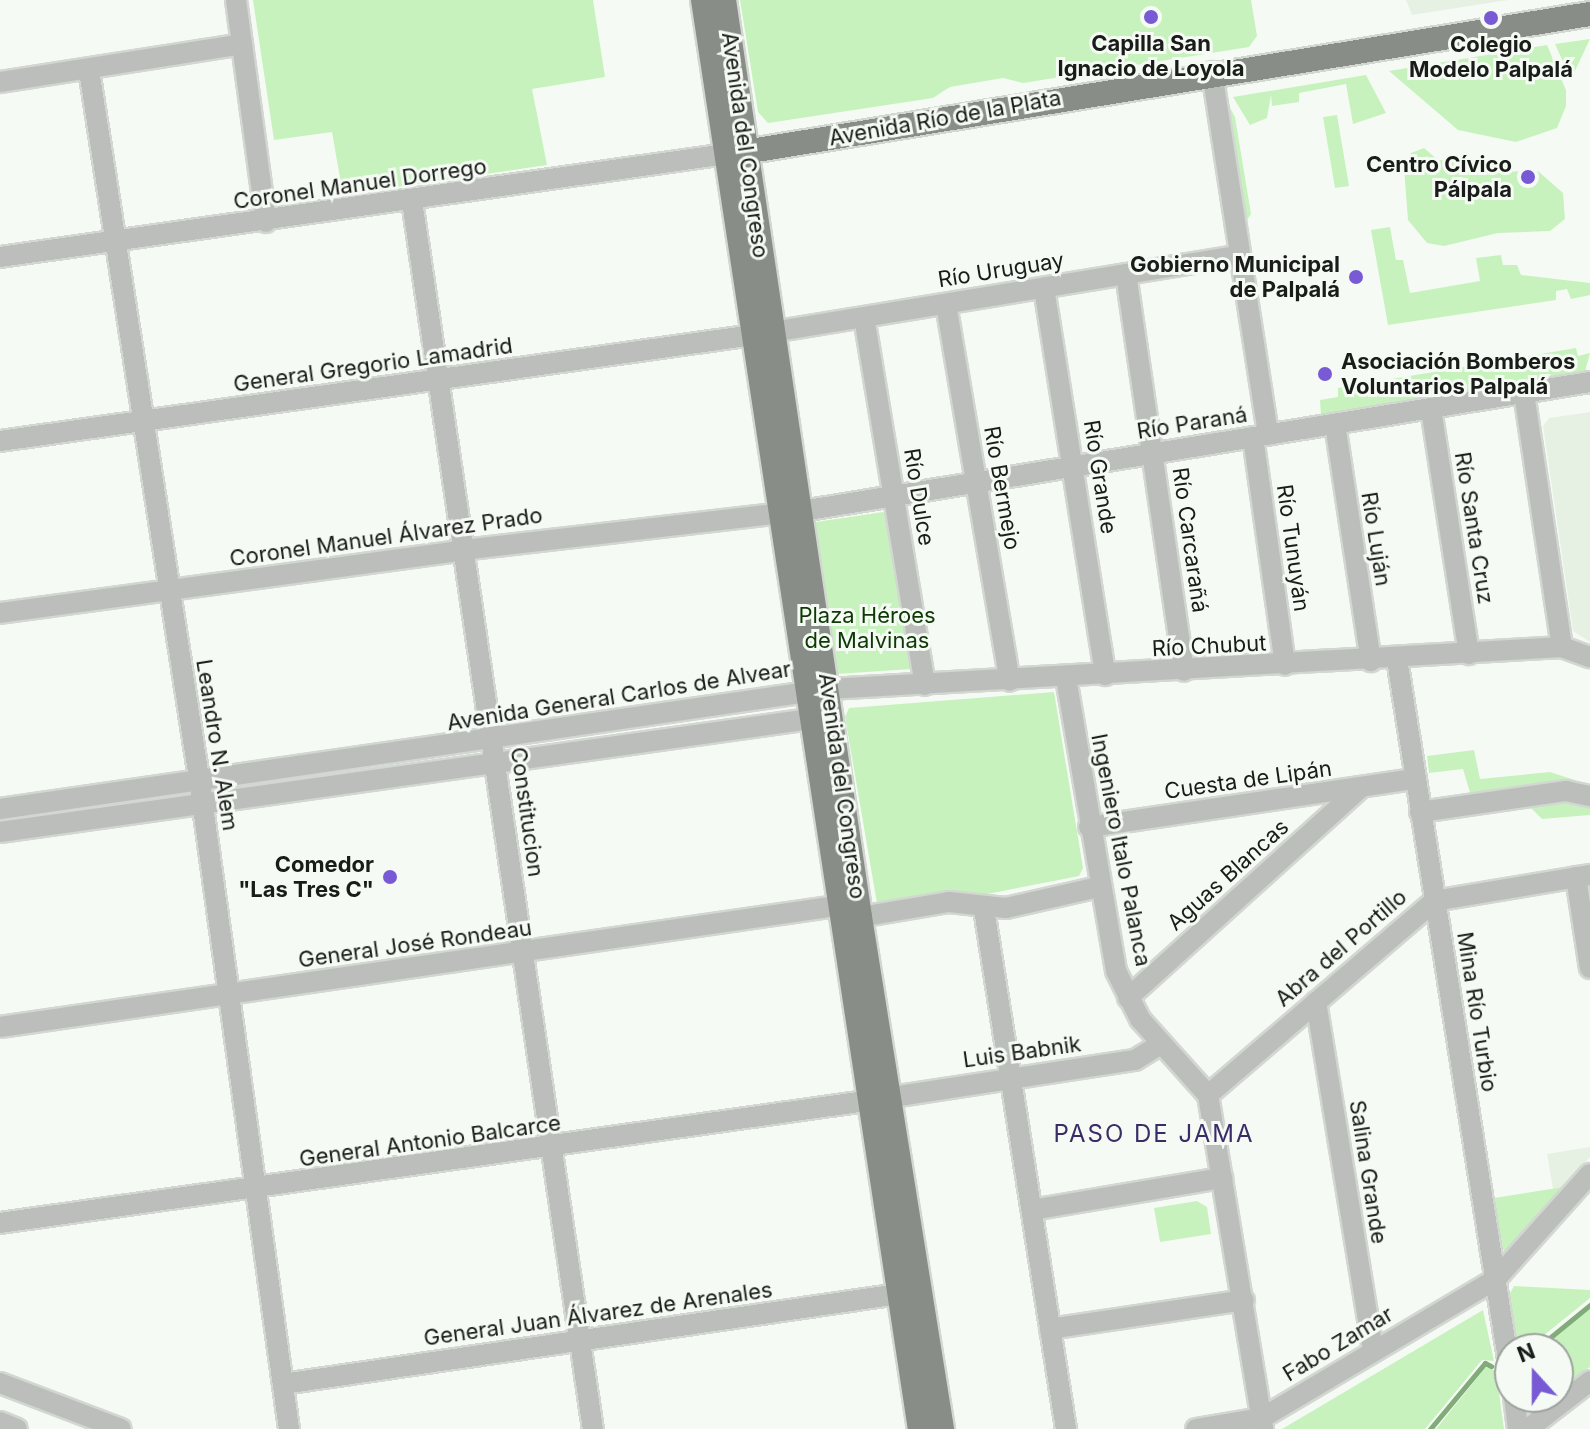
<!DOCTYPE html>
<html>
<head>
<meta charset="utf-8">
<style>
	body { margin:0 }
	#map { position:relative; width:1590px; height:1429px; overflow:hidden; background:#f5fbf4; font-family:Inter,sans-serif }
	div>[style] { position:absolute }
	.built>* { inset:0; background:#e6f1e4 }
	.green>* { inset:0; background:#c7f2be }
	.stream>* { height:5px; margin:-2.5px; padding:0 2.5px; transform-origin:2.5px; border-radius:2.5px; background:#81ab78 }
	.roads { filter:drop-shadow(2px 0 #d2d7d1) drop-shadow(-2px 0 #d2d7d1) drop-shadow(0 2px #d2d7d1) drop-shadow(0 -2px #d2d7d1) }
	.minor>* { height:20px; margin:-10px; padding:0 10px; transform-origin:10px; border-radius:10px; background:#bcbebb }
	.major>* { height:24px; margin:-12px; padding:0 12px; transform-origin:12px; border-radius:12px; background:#888d87 }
	.dots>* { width:22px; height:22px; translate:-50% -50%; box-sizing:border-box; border:4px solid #f5fbf4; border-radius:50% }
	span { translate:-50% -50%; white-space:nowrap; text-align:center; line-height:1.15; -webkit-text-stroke:6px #f5fbf4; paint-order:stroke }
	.poi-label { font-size:22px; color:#1a1c1a; font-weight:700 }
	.right { translate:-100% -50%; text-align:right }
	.left { translate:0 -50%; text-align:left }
	.street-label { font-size:22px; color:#1a1c1a }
	.park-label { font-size:22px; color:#0e3905 }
	.neighbourhood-label { font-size:24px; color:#392c67; letter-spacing:2px }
	.north { position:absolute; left:1494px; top:1333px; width:80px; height:80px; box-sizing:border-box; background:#f5fbf4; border:2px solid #9da29d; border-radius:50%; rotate:339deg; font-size:22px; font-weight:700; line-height:32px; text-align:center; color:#1a1c1a }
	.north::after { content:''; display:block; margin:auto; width:28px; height:36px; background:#785ad5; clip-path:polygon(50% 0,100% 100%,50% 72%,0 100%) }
</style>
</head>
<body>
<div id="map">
	<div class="built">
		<div style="clip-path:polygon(1406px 0,1508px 0,1412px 15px)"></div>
		<div style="clip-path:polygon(1590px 412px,1590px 642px,1573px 631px,1543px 426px,1549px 418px)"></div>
		<div style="clip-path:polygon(1590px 1147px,1590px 1157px,1563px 1187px,1553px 1189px,1547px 1154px)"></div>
	</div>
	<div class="green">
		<div style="clip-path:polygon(253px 0,593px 0,605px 77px,532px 89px,547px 165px,343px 195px,332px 132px,274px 140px)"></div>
		<div style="clip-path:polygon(740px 0,1251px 0,1257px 36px,1249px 47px,1023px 83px,1003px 78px,950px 87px,933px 98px,768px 123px,758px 112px)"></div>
		<div style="clip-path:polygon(1590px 39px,1574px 73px,1569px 75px,1555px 44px)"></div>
		<div style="clip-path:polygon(1547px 45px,1566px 90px,1566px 106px,1557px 128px,1516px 142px,1458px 130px,1389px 71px)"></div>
		<div style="clip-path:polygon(1366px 75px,1386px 113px,1353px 124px,1346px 84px,1299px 93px,1299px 102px,1272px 106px,1271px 95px,1267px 118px,1250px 125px,1233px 97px)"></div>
		<div style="clip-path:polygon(1228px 104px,1235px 117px,1251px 214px,1245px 223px)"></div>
		<div style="clip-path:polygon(1337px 115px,1349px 186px,1335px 188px,1323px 117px)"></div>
		<div style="clip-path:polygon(1424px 148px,1438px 160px,1457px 161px,1474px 172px,1538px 171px,1563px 193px,1565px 219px,1550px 231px,1498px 233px,1444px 246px,1427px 243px,1408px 220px,1404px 168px,1411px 153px)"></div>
		<div style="clip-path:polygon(1390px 227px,1396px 260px,1403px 260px,1410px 293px,1480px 281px,1476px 258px,1501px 255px,1503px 265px,1517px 265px,1521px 275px,1590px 283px,1590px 295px,1571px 299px,1567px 289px,1556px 291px,1556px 300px,1388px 325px,1371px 230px)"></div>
		<div style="clip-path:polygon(1576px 348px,1578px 356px,1590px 353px,1584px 375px,1321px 415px,1320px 400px,1338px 397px,1338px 388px)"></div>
		<div style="clip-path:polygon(883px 512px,891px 518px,916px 664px,912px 669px,836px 674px,811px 530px,816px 522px)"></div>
		<div style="clip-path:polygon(1054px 692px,1083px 868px,1079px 876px,885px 914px,878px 909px,845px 717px,849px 708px)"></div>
		<div style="clip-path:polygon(1474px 750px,1480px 779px,1550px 772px,1590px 785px,1590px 815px,1542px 819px,1522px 799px,1471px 796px,1463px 769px,1429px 773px,1427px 756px)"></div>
		<div style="clip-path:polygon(1563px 1187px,1506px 1252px,1503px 1250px,1494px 1198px)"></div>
		<div style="clip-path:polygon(1197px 1201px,1207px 1207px,1211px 1234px,1160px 1242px,1154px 1208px)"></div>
		<div style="clip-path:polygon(1514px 1286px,1590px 1290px,1590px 1298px,1527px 1349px,1516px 1349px,1508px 1297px)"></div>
		<div style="clip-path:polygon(1590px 1309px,1590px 1367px,1558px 1390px,1558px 1349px,1541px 1349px)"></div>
		<div style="clip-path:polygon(1483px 1310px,1494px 1361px,1482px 1360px,1425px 1429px,1282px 1429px)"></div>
		<div style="clip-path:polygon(1486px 1367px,1496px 1371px,1504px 1429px,1436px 1429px)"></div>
	</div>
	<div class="stream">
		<div style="left:1536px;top:1349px;width:70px;rotate:-39.2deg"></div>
		<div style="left:1430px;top:1429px;width:86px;rotate:-50.2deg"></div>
		<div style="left:1485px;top:1363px;width:7px;rotate:27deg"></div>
	</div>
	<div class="roads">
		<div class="minor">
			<div style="left:236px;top:0;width:224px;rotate:82.3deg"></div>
			<div style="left:89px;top:70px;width:716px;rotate:81.17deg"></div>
			<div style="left:199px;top:778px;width:657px;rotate:82.13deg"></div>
			<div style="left:1212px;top:72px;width:367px;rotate:81.2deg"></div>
			<div style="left:0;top:82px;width:245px;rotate:-8.9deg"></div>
			<div style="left:412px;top:201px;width:1241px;rotate:81.62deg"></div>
			<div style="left:0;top:257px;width:733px;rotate:-8.07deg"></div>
			<div style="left:1126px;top:274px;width:401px;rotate:81.7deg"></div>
			<div style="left:1044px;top:288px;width:392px;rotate:81deg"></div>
			<div style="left:946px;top:304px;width:382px;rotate:80.4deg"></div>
			<div style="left:864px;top:317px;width:373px;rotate:80.6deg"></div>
			<div style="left:772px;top:332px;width:472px;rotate:-9.3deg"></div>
			<div style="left:1524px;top:393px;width:257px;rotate:81.5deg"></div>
			<div style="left:1431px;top:409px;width:248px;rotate:81.2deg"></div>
			<div style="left:1335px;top:424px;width:240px;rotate:81.4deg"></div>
			<div style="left:1253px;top:437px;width:230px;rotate:82deg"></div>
			<div style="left:0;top:441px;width:760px;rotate:-8.01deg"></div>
			<div style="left:0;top:613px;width:467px;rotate:-7.7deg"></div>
			<div style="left:463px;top:550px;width:341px;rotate:-6.6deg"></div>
			<div style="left:802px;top:511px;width:798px;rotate:-9.3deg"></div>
			<div style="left:1397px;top:659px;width:722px;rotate:80.99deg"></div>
			<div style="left:1066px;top:678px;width:297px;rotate:80.3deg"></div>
			<div style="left:1116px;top:971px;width:54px;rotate:63.4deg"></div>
			<div style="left:1140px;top:1019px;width:102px;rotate:48.2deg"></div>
			<div style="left:1208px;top:1095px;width:338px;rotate:80.6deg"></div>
			<div style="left:0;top:809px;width:838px;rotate:-8.24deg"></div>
			<div style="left:829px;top:689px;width:734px;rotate:-3.28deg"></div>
			<div style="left:1562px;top:647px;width:30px;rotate:20deg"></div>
			<div style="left:1420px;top:812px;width:148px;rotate:-8.2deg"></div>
			<div style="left:1566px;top:791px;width:25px;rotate:12deg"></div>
			<div style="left:1089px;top:827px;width:329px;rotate:-8.4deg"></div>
			<div style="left:0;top:832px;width:818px;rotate:-7.94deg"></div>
			<div style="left:810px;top:719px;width:19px;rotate:-58deg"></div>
			<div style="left:1576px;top:877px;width:92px;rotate:81.3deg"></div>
			<div style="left:984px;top:909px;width:526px;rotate:81.04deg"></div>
			<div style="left:1128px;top:998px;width:312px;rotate:-42.1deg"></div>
			<div style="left:1316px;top:1002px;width:353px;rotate:80.7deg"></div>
			<div style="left:0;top:1027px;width:846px;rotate:-8.23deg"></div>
			<div style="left:837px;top:906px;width:25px;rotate:26deg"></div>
			<div style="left:860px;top:917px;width:90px;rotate:-9.6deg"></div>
			<div style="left:949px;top:902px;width:57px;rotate:6deg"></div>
			<div style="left:1006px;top:908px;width:95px;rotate:-12.7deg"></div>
			<div style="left:1208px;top:1095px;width:298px;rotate:-40.6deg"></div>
			<div style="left:1434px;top:901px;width:158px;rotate:-9.5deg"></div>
			<div style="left:1032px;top:1210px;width:193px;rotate:-9.6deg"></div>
			<div style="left:0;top:1223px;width:875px;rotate:-8.02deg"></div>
			<div style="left:866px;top:1101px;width:272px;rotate:-8.7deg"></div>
			<div style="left:1135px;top:1060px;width:28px;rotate:-32deg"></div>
			<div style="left:1050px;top:1329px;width:196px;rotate:-8.5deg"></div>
			<div style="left:0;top:1383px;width:129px;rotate:20.8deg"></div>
			<div style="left:283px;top:1384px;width:636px;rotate:-8.32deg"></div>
			<div style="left:1514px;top:1397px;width:32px;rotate:83deg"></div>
			<div style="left:0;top:1422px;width:18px;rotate:22deg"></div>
			<div style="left:1196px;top:1429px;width:67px;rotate:-9.5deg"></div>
			<div style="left:1262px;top:1418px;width:272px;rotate:-30.7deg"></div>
			<div style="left:1496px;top:1279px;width:141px;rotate:-48.2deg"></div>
			<div style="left:1528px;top:1429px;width:78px;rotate:-37.7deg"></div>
		</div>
		<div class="major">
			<div style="left:703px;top:0;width:1445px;rotate:81.37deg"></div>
			<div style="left:724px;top:0;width:927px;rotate:81.56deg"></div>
			<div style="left:860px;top:917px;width:519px;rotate:80.9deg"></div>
			<div style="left:732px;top:154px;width:869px;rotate:-9.27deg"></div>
		</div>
	</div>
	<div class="dots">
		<div style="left:1151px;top:17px;background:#785ad5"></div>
		<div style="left:1491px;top:18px;background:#785ad5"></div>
		<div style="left:1528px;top:177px;background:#785ad5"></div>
		<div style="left:1356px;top:277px;background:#785ad5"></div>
		<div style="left:1325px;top:374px;background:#785ad5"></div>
		<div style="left:390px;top:877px;background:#785ad5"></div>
	</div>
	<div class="poi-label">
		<span style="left:1151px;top:56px">Capilla San<br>Ignacio de Loyola</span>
		<span style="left:1491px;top:57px">Colegio<br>Modelo Palpalá</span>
		<span class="right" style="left:1512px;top:177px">Centro Cívico<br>Pálpala</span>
		<span class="right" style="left:1340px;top:277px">Gobierno Municipal<br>de Palpalá</span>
		<span class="left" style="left:1341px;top:374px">Asociación Bomberos<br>Voluntarios Palpalá</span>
		<span class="right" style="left:374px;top:877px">Comedor<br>"Las Tres C"</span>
	</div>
	<div class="street-label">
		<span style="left:945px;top:118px;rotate:-10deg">Avenida Río de la Plata</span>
		<span style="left:745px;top:145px;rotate:82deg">Avenida del Congreso</span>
		<span style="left:360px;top:184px;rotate:-8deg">Coronel Manuel Dorrego</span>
		<span style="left:1001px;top:270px;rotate:-9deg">Río Uruguay</span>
		<span style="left:373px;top:365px;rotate:-8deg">General Gregorio Lamadrid</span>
		<span style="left:1192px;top:423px;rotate:-9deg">Río Paraná</span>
		<span style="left:1100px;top:477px;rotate:81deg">Río Grande</span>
		<span style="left:1002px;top:488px;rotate:80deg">Río Bermejo</span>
		<span style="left:919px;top:497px;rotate:81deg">Río Dulce</span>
		<span style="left:1474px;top:528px;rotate:81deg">Río Santa Cruz</span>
		<span style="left:386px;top:537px;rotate:-8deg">Coronel Manuel Álvarez Prado</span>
		<span style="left:1376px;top:539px;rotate:81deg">Río Luján</span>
		<span style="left:1190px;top:540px;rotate:82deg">Río Carcarañá</span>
		<span style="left:1293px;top:548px;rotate:82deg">Río Tunuyán</span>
		<span style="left:1209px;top:646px;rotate:-3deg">Río Chubut</span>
		<span style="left:619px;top:696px;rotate:-9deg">Avenida General Carlos de Alvear</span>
		<span style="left:217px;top:745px;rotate:81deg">Leandro N. Alem</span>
		<span style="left:1248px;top:780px;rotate:-8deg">Cuesta de Lipán</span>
		<span style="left:842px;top:786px;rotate:82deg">Avenida del Congreso</span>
		<span style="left:527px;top:812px;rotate:82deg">Constitucion</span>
		<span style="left:1121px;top:850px;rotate:79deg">Ingeniero Italo Palanca</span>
		<span style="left:1228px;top:875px;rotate:-42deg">Aguas Blancas</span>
		<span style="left:415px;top:944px;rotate:-8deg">General José Rondeau</span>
		<span style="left:1341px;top:948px;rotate:-41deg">Abra del Portillo</span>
		<span style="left:1477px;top:1012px;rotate:81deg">Mina Río Turbio</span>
		<span style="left:1022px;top:1052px;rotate:-8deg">Luis Babnik</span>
		<span style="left:430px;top:1141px;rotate:-8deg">General Antonio Balcarce</span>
		<span style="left:1368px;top:1172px;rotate:81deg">Salina Grande</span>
		<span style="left:598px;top:1314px;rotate:-8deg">General Juan Álvarez de Arenales</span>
		<span style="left:1338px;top:1344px;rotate:-31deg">Fabo Zamar</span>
	</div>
	<div class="park-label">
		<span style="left:867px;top:628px">Plaza Héroes<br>de Malvinas</span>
	</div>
	<div class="neighbourhood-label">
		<span style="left:1154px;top:1134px">PASO DE JAMA</span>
	</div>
	<div class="north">N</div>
</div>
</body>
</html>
